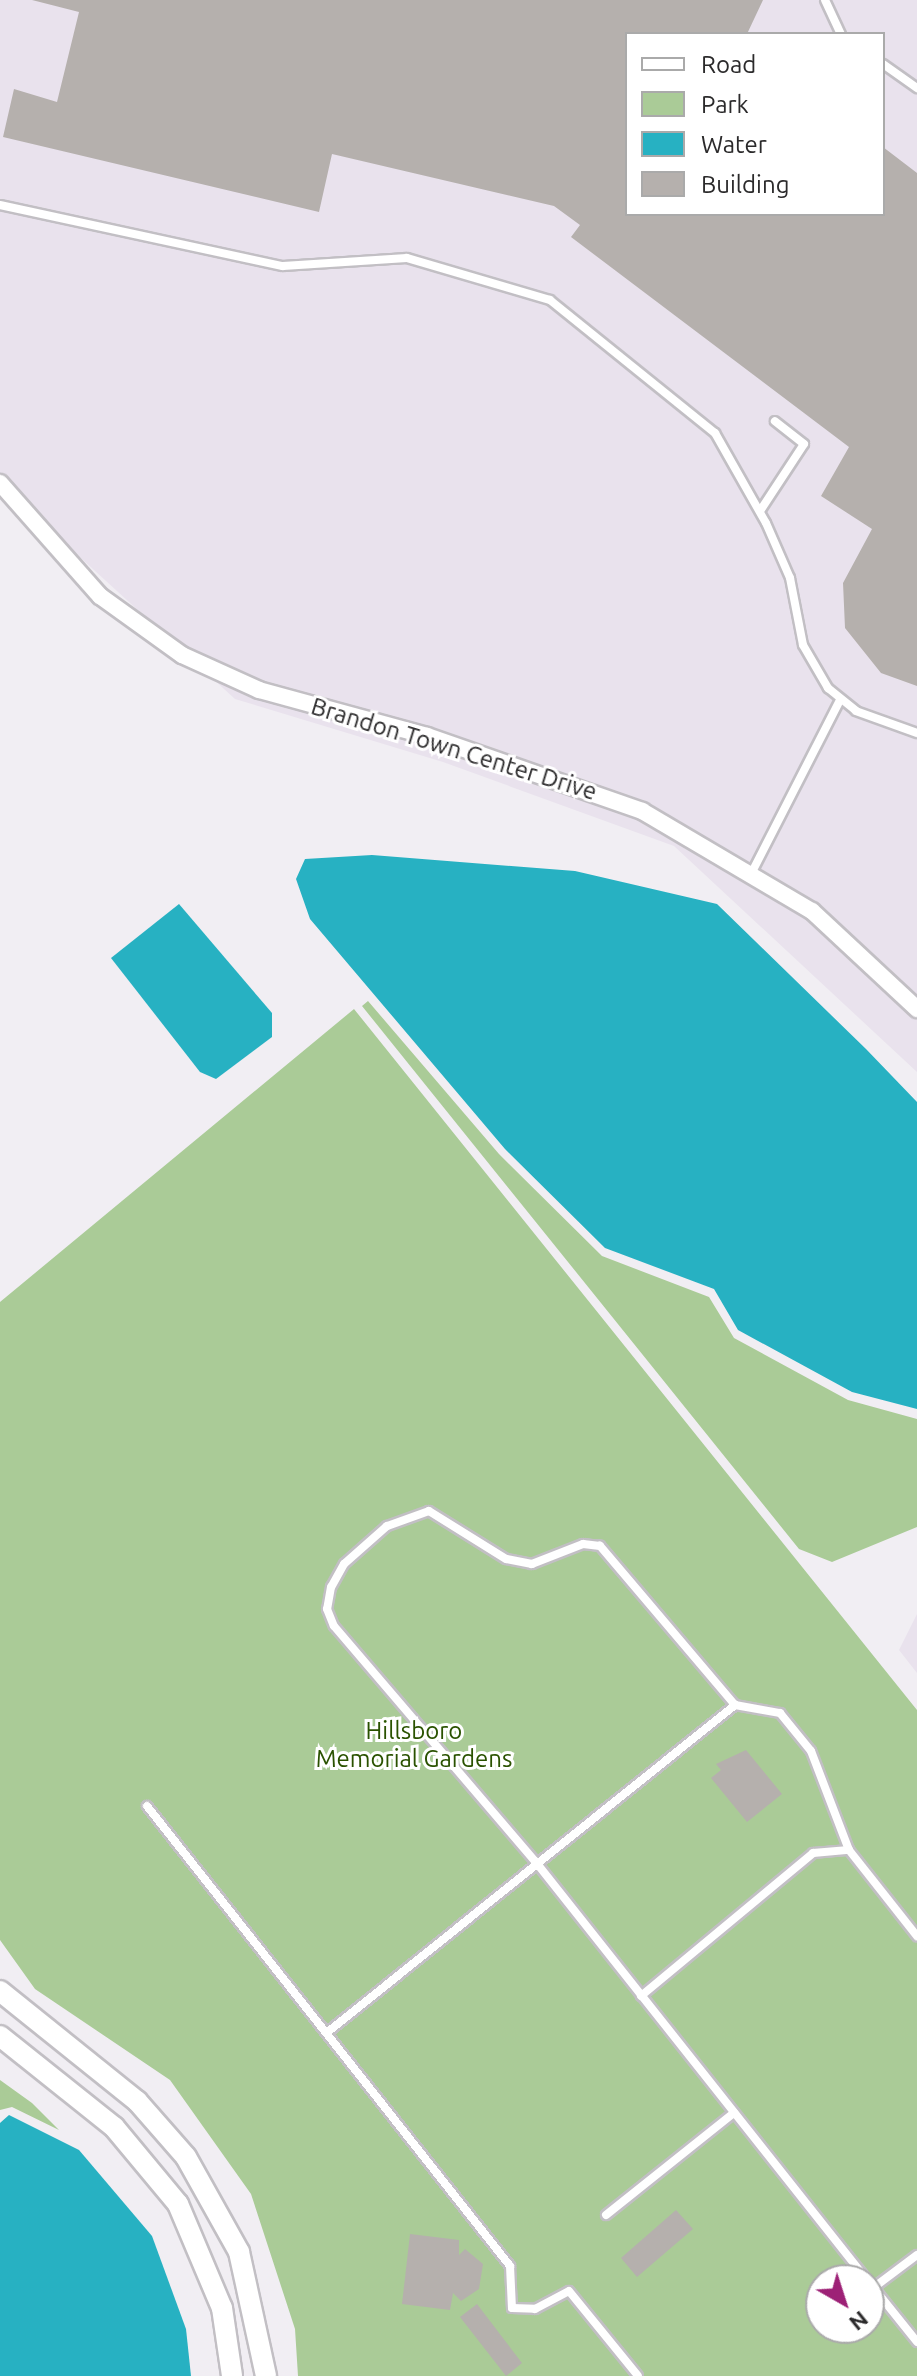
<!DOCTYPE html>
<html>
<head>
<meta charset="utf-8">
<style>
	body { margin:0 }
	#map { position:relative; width:917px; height:2376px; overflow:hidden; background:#f1eef3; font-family:Ubuntu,sans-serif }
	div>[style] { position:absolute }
	.built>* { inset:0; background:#e9e2ed }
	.green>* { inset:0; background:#aacb97 }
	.water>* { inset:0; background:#27b1c2 }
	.building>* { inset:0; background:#b5b0ad }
	.roads { filter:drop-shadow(2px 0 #c2bfc4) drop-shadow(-2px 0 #c2bfc4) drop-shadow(0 2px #c2bfc4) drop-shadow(0 -2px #c2bfc4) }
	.service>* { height:8px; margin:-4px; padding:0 4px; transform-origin:4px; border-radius:4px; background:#fff }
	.minor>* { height:16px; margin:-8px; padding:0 8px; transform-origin:8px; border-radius:8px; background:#fff }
	.tertiary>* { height:20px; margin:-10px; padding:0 10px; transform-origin:10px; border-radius:10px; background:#fff }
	span { translate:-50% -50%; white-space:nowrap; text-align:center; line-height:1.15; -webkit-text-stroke:6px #fff; paint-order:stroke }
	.street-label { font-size:24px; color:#2b2a2b }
	.park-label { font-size:24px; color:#2a5200 }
	.legend { position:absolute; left:625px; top:32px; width:260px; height:184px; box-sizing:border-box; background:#fff; border:2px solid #aaa; margin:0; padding:10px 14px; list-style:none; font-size:24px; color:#2b2a2b }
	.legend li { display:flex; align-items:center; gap:16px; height:40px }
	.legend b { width:40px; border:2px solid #aaa }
	.north { position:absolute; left:805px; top:2264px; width:80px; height:80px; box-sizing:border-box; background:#fff; border:2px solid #aaa; border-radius:50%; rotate:141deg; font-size:22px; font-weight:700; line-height:32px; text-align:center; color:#2b2a2b }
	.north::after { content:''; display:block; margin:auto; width:28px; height:36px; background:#9d2176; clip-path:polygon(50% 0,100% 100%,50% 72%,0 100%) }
</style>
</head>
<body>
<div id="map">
	<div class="built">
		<div style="clip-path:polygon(evenodd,0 0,917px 0,917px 1072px,674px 846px,443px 762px,235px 699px,0 484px,0 0,627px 34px,883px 34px,883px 214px,627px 214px,627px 34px)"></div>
		<div style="clip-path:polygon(917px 1614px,917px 1673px,899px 1650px)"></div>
	</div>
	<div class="green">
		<div style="clip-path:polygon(368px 1001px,499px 1154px,602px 1256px,709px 1297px,734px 1338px,848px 1400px,917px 1419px,917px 1527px,832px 1562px,799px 1549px,362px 1006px)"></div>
		<div style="clip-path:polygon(evenodd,354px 1009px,917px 1710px,917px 2376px,298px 2376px,295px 2329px,251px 2194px,170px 2080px,35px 1989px,0 1940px,0 1302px,354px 1009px,821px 2280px,869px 2280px,869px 2328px,821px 2328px,821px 2280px)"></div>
		<div style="clip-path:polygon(0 2080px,32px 2103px,59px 2130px,12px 2107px,0 2110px)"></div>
	</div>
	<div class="water">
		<div style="clip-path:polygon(372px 855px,575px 871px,717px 904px,866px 1049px,917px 1102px,917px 1409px,852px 1392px,738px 1330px,714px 1289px,605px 1248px,505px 1149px,310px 919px,296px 879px,305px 859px)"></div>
		<div style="clip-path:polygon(179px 904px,272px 1013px,272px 1037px,216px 1079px,200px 1072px,111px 958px)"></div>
		<div style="clip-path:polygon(9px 2115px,79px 2150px,152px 2236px,186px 2329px,191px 2376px,0 2376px,0 2123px)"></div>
	</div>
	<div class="building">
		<div style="clip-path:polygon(32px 0,763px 0,747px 34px,627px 34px,627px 214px,883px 214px,883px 147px,917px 173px,917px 686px,881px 673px,845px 628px,843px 583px,872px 529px,821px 496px,849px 447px,571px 237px,580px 225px,554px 206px,332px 154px,319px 212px,3px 137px,14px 89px,57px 102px,79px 12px)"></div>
		<div style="clip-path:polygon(746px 1750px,782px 1794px,747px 1822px,711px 1778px,721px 1770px,716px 1764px)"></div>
		<div style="clip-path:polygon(676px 2210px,693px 2229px,637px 2277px,621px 2258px)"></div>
		<div style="clip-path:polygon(410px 2234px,459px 2240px,459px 2255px,465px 2249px,483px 2264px,479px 2289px,461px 2301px,453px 2293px,450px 2310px,402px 2304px)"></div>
		<div style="clip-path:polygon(477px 2304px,522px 2363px,506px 2376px,460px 2317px)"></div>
	</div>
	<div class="roads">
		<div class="service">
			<div style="left:825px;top:0;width:38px;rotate:65deg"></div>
			<div style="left:883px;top:64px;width:42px;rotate:35.2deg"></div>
			<div style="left:0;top:205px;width:289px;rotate:12.2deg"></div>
			<div style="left:283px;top:266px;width:124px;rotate:-3.7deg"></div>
			<div style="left:407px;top:258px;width:149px;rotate:16.4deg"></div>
			<div style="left:550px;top:300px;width:212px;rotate:38.9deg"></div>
			<div style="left:715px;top:433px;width:103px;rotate:60.5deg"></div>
			<div style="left:766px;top:523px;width:60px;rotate:66.4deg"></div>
			<div style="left:790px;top:578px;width:68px;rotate:79deg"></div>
			<div style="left:803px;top:645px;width:50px;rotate:59.8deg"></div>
			<div style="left:828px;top:688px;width:36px;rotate:39deg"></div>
			<div style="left:856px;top:711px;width:65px;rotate:19.8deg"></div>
			<div style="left:760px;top:511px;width:80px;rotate:-56.7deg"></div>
			<div style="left:804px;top:444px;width:37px;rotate:-142deg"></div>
			<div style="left:751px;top:874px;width:195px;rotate:-62.9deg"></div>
			<div style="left:735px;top:1705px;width:209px;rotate:-130.3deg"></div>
			<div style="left:600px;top:1546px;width:17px;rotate:-173deg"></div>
			<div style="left:583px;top:1544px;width:55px;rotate:158.6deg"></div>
			<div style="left:532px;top:1564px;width:26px;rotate:-169deg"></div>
			<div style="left:506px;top:1559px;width:91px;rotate:-148.1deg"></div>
			<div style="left:429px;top:1511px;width:45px;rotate:160.3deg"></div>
			<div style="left:387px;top:1526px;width:57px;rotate:138.5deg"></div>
			<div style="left:344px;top:1564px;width:26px;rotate:119deg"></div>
			<div style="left:331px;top:1587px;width:22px;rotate:100deg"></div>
			<div style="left:327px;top:1609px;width:18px;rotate:68deg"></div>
			<div style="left:334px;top:1626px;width:309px;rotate:49.5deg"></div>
			<div style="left:535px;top:1861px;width:535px;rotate:51.61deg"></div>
			<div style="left:147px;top:1806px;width:586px;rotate:51.72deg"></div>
			<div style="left:510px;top:2266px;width:42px;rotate:87.3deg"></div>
			<div style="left:512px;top:2308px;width:23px;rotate:2deg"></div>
			<div style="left:535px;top:2309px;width:38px;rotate:-28deg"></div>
			<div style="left:569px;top:2291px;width:109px;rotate:50.9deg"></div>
			<div style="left:641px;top:1996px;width:224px;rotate:-39.7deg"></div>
			<div style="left:813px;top:1853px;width:36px;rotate:-5deg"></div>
			<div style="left:329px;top:2031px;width:521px;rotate:-38.76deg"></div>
			<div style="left:735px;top:1705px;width:46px;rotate:10.1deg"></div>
			<div style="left:780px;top:1713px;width:49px;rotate:50.8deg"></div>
			<div style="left:811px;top:1751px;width:106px;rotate:69deg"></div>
			<div style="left:849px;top:1850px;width:110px;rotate:51.7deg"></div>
			<div style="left:606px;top:2215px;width:164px;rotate:-38.6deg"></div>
			<div style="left:869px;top:2282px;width:77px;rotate:51.3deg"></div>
			<div style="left:873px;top:2288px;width:55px;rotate:-36.9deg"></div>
		</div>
		<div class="minor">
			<div style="left:0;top:483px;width:151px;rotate:48.5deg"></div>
			<div style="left:100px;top:596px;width:101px;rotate:35.7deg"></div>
			<div style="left:182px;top:655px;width:85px;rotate:24.4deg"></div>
			<div style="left:259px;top:690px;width:174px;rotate:15.3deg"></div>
			<div style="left:427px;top:736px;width:228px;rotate:19.2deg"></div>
			<div style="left:642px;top:811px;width:197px;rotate:30.5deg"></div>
			<div style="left:812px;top:911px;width:144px;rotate:43deg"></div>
		</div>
		<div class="tertiary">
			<div style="left:0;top:1991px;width:176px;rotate:38.8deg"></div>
			<div style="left:137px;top:2101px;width:74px;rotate:48.8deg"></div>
			<div style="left:186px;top:2157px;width:109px;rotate:60.8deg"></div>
			<div style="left:239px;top:2252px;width:127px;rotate:77.7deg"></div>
			<div style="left:0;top:2036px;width:146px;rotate:38.6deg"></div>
			<div style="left:114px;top:2127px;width:100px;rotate:50.3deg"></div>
			<div style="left:178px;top:2204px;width:113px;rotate:67.1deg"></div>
			<div style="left:222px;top:2308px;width:69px;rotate:81.6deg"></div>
		</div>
	</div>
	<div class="street-label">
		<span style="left:454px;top:749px;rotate:17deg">Brandon Town Center Drive</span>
	</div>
	<div class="park-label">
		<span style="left:414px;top:1745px">Hillsboro<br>Memorial Gardens</span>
	</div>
	<ul class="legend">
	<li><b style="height:10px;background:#fff"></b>Road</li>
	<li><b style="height:22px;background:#aacb97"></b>Park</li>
	<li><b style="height:22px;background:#27b1c2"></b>Water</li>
	<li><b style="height:22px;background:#b5b0ad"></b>Building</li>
	</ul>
	<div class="north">N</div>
</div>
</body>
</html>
